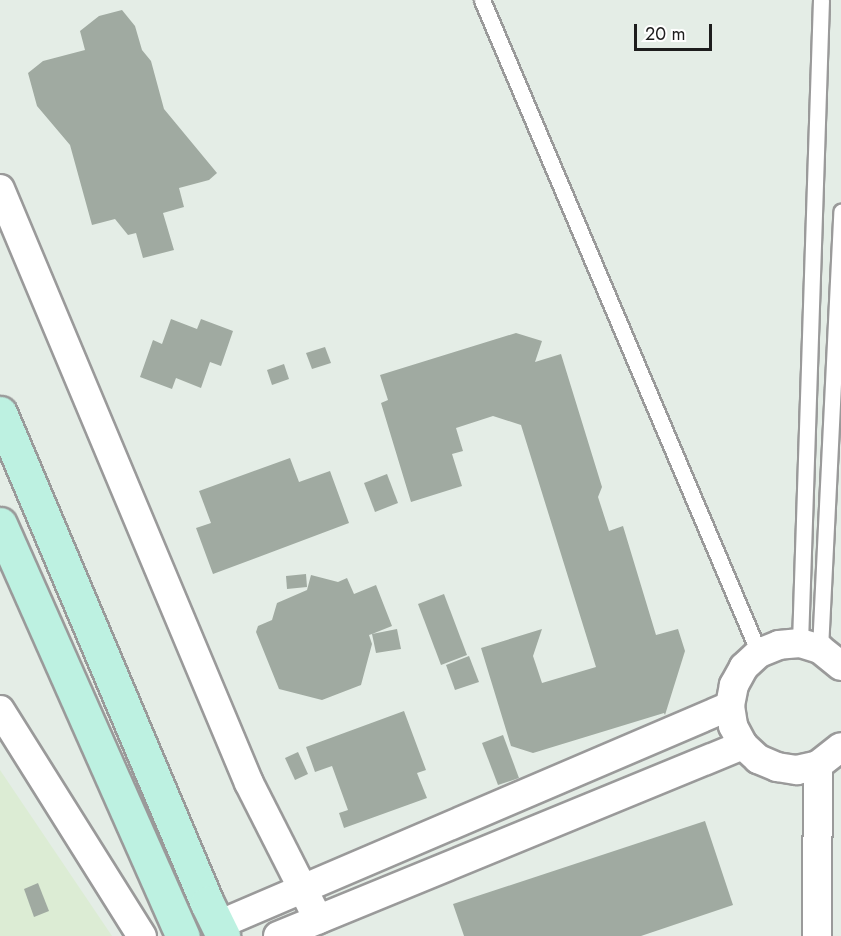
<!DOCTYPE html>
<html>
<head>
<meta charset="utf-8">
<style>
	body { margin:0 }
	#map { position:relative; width:841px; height:936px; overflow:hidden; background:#e4ede6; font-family:Jost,sans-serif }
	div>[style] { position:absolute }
	.commercial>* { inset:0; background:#dcecd4 }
	.building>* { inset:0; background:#a0aaa1 }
	.roads { filter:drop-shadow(2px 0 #9a9a9a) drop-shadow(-2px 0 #9a9a9a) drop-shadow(0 2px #9a9a9a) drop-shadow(0 -2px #9a9a9a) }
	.service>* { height:15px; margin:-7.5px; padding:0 7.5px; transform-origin:7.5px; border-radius:7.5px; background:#fff }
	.minor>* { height:28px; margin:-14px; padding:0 14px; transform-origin:14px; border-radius:14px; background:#fff }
	.secondary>* { height:33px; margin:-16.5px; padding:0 16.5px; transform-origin:16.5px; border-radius:16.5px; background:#bdf1e1 }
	span { translate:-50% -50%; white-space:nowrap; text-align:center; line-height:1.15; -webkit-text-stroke:4.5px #fff; paint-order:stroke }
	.scale { position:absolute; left:634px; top:24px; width:78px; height:27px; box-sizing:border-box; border:3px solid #1d1d1d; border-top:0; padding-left:8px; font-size:18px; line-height:21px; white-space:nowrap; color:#1d1d1d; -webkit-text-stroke:4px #fff; paint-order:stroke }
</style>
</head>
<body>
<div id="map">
	<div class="commercial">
		<div style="clip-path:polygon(0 770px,112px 936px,0 936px)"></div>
	</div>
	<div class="building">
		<div style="clip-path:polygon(122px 10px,135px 26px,142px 50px,151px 61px,164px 109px,217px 173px,209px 180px,179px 188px,184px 207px,163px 213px,174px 250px,143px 258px,136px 233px,128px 235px,115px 219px,92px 225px,70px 145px,37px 106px,28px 73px,43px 61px,85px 50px,80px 31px,99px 16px)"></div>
		<div style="clip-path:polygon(171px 319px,197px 329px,201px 319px,233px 331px,221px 366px,210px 362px,201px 388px,176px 378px,172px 389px,140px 377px,153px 340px,162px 344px)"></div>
		<div style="clip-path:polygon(516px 333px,542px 341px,535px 362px,561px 354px,602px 487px,598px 497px,609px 531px,623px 526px,656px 635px,678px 629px,685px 651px,665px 715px,664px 713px,533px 753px,511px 746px,481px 648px,542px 629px,533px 656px,542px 683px,596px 667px,521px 425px,493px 416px,456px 428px,463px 451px,452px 454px,462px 486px,411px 502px,381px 403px,388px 400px,380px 375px)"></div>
		<div style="clip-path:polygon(325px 347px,331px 363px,312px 369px,306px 353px)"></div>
		<div style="clip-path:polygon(284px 364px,289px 379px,272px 385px,267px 370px)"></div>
		<div style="clip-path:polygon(290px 458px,299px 482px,330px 471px,349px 523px,213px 574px,196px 528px,211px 523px,199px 491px)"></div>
		<div style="clip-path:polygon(387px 474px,398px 503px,375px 512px,364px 483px)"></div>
		<div style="clip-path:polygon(306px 574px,307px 587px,287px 589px,286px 576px)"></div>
		<div style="clip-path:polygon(311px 575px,338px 582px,347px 578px,354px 594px,376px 585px,392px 626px,372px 634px,397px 629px,401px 649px,376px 653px,372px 634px,369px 635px,372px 644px,361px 685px,322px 700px,279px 689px,256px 632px,258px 626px,272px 620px,277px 603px,307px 590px)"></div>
		<div style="clip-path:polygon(444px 594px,467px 655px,441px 665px,418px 604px)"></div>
		<div style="clip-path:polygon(469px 656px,479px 682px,455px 690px,446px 665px)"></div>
		<div style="clip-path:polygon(404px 711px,426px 770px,417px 773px,427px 798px,344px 828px,339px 813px,348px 810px,332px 766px,315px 772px,306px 747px)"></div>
		<div style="clip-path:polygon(503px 735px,519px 778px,498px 785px,482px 743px)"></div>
		<div style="clip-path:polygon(298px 752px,308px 774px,295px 780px,285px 758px)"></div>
		<div style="clip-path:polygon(705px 821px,733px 905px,641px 936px,464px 936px,453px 904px)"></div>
		<div style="clip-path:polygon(38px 883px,49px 911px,34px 917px,24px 889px)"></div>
	</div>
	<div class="roads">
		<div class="service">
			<div style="left:482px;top:0;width:709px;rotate:67.01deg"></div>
			<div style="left:800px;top:643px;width:643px;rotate:-88.13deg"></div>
			<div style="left:820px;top:649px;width:438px;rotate:-87.2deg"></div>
		</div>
		<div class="minor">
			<div style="left:0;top:189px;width:644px;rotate:67.26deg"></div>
			<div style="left:249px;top:783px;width:153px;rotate:63.1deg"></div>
			<div style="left:841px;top:666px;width:27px;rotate:-141deg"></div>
			<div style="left:820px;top:649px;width:21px;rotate:-163deg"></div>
			<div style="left:800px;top:643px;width:21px;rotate:175deg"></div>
			<div style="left:779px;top:645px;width:22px;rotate:158deg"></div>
			<div style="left:759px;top:653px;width:21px;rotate:137deg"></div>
			<div style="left:744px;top:667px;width:21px;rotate:119deg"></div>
			<div style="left:734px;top:685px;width:21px;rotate:101deg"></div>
			<div style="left:730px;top:706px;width:20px;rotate:81deg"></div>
			<div style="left:733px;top:726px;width:21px;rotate:62deg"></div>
			<div style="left:743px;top:745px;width:21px;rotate:43deg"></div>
			<div style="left:758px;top:759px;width:21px;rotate:23deg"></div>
			<div style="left:777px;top:767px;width:20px;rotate:9deg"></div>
			<div style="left:797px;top:770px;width:22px;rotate:-13deg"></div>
			<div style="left:818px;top:765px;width:29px;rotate:-38deg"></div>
			<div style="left:0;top:710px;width:267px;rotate:57.9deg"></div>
			<div style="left:218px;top:925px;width:557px;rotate:-23.16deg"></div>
			<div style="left:278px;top:936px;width:503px;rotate:-22.33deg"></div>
			<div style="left:817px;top:936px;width:171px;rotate:-89.7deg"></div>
		</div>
		<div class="secondary">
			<div style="left:0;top:413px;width:532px;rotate:67.1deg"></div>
			<div style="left:207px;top:903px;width:37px;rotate:64deg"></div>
			<div style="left:0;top:524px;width:451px;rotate:66.1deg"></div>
		</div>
	</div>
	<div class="scale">20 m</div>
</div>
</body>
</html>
